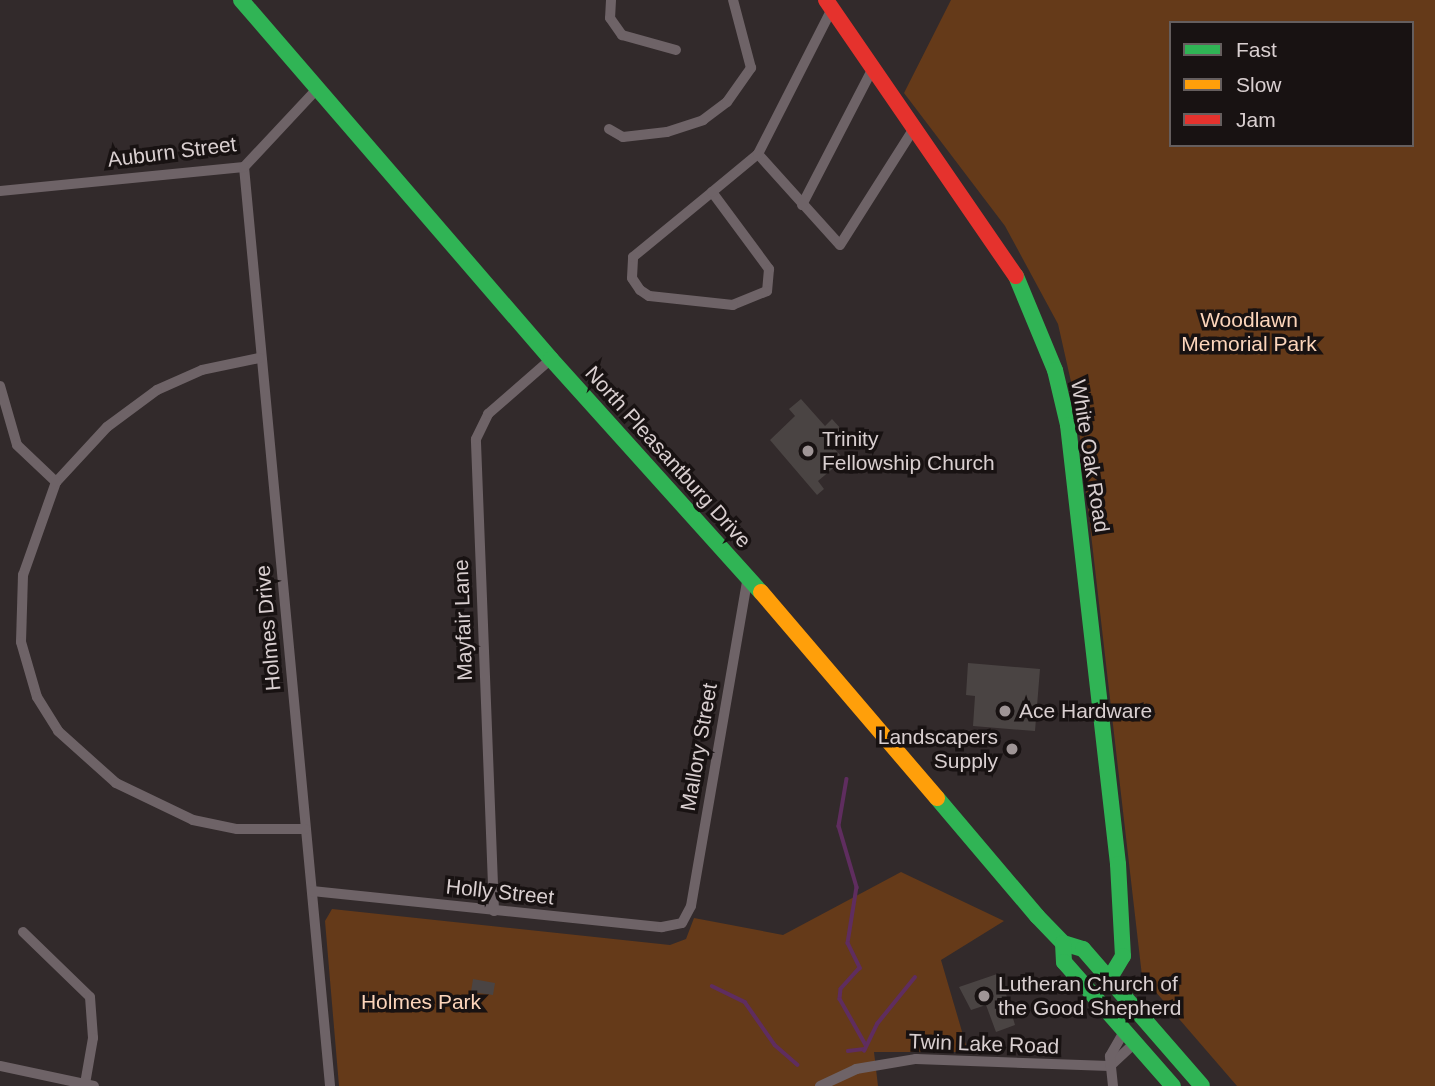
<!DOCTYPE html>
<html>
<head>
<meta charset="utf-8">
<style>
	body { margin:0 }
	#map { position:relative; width:1435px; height:1086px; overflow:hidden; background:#322a2b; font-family:Arial,sans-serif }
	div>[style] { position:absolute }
	.green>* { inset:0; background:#653a19 }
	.stream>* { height:3.5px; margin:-1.75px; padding:0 1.75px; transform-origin:1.75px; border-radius:1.75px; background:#5f2d5f }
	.building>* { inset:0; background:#4a4443 }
	.street>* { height:10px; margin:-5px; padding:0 5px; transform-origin:5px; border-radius:5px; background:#6e6367 }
	.fast>* { height:16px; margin:-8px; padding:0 8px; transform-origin:8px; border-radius:8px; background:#30b455 }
	.slow>* { height:16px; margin:-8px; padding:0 8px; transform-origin:8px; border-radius:8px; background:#ff9f0a }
	.jam>* { height:16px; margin:-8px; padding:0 8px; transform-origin:8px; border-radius:8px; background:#e5322d }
	.dots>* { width:19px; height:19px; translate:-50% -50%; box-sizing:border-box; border:4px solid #181212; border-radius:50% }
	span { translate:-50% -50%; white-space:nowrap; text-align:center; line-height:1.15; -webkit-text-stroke:7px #181212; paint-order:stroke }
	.street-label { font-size:21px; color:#d9cfd0 }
	.park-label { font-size:21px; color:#fcd5bb }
	.poi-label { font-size:21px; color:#d9cfd0 }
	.left { translate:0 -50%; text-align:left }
	.right { translate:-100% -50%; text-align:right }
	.legend { position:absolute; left:1169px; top:21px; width:245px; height:126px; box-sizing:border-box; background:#181212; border:2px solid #655e5e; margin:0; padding:9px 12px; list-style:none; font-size:21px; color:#d9cfd0 }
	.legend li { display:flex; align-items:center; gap:14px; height:35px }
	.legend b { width:35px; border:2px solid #655e5e }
</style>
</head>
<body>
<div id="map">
	<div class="green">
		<div style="clip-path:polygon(evenodd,951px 0,1435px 0,1435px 1086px,1237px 1086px,1142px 976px,1076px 404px,1058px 324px,1005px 226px,904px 93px,951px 0,1171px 23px,1412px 23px,1412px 145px,1171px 145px,1171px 23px)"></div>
		<div style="clip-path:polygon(901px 872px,1004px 921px,941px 960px,968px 1052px,874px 1052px,878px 1086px,339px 1086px,325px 921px,332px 909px,670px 945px,686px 939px,694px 918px,783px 935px)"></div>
	</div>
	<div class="stream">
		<div style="left:847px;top:779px;width:48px;rotate:99.7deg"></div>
		<div style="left:839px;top:826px;width:64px;rotate:73.6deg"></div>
		<div style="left:857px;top:887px;width:57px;rotate:99.1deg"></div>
		<div style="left:848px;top:943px;width:28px;rotate:64deg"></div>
		<div style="left:860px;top:968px;width:28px;rotate:132deg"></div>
		<div style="left:841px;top:989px;width:10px;rotate:96deg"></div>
		<div style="left:840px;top:999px;width:53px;rotate:60.5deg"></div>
		<div style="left:712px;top:986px;width:37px;rotate:26deg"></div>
		<div style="left:745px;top:1002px;width:52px;rotate:55.1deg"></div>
		<div style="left:775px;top:1045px;width:30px;rotate:41deg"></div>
		<div style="left:848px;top:1051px;width:17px;rotate:-7deg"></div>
		<div style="left:864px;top:1051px;width:30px;rotate:-64deg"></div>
		<div style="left:877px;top:1024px;width:60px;rotate:-51deg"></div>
	</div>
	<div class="building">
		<div style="clip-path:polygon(801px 399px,825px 426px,832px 419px,842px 430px,829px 443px,844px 459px,818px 481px,824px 489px,817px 495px,770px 440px,795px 416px,789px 409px)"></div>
		<div style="clip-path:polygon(968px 663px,1040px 669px,1035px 731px,973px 726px,975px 696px,966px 695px)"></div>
		<div style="clip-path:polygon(1000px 973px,1015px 1025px,996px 1032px,986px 1005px,971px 1010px,959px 987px)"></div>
		<div style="clip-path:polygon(473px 979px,495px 983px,493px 995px,471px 992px)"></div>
	</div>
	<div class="street">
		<div style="left:611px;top:0;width:18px;rotate:93deg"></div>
		<div style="left:610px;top:18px;width:21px;rotate:55deg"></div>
		<div style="left:622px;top:35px;width:56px;rotate:15.5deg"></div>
		<div style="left:609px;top:129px;width:16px;rotate:30deg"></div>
		<div style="left:623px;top:137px;width:44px;rotate:-6.5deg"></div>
		<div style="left:667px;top:132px;width:38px;rotate:-18deg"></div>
		<div style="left:703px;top:120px;width:30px;rotate:-37deg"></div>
		<div style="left:727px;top:102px;width:42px;rotate:-54.8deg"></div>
		<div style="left:751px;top:68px;width:70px;rotate:-104.8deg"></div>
		<div style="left:758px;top:154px;width:122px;rotate:48deg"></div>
		<div style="left:840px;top:245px;width:140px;rotate:-57.6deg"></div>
		<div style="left:244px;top:167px;width:923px;rotate:84.65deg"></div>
		<div style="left:0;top:191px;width:245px;rotate:-5.6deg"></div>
		<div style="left:244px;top:167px;width:108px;rotate:-46.9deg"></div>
		<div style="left:712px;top:192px;width:96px;rotate:53.5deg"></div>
		<div style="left:769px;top:269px;width:22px;rotate:95deg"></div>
		<div style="left:767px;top:291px;width:37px;rotate:158deg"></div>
		<div style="left:733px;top:305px;width:84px;rotate:-173.9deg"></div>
		<div style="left:649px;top:296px;width:11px;rotate:-146deg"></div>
		<div style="left:640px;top:290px;width:14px;rotate:-124deg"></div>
		<div style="left:632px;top:278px;width:21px;rotate:-87deg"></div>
		<div style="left:633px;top:257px;width:102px;rotate:-39.4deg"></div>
		<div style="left:712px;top:192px;width:60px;rotate:-39.6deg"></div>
		<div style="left:758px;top:154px;width:163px;rotate:-63deg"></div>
		<div style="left:802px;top:205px;width:154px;rotate:-62.6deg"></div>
		<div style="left:259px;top:358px;width:58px;rotate:168.1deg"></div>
		<div style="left:202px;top:370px;width:49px;rotate:156deg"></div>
		<div style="left:157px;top:390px;width:62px;rotate:143.5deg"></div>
		<div style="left:107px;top:427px;width:75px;rotate:132.8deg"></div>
		<div style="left:56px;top:482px;width:99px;rotate:109.5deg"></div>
		<div style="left:23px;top:575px;width:67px;rotate:91.7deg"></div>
		<div style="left:21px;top:642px;width:57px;rotate:73.8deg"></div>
		<div style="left:37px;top:697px;width:40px;rotate:58deg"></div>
		<div style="left:58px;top:731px;width:78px;rotate:41.9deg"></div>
		<div style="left:116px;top:783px;width:85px;rotate:25.7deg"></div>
		<div style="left:193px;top:820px;width:45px;rotate:11.6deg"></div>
		<div style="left:237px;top:829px;width:68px"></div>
		<div style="left:0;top:386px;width:61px;rotate:73.9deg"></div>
		<div style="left:17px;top:445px;width:54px;rotate:43.5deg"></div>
		<div style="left:312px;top:891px;width:352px;rotate:5.9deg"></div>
		<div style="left:662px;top:927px;width:20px;rotate:-11deg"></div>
		<div style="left:682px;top:923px;width:19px;rotate:-62deg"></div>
		<div style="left:691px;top:906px;width:335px;rotate:-80.2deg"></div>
		<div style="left:494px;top:911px;width:472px;rotate:-92.2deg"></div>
		<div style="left:476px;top:439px;width:28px;rotate:-64deg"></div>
		<div style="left:488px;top:414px;width:84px;rotate:-41.1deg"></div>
		<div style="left:23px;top:932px;width:93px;rotate:44.1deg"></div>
		<div style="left:90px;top:997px;width:41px;rotate:85.8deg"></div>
		<div style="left:93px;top:1038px;width:47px;rotate:99.9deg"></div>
		<div style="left:0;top:1066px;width:96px;rotate:12deg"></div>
		<div style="left:820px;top:1086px;width:40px;rotate:-25deg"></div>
		<div style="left:856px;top:1069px;width:61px;rotate:-9.5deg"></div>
		<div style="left:916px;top:1059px;width:194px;rotate:2.1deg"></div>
		<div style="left:1110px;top:1066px;width:33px;rotate:-43deg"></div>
		<div style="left:1113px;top:1086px;width:30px;rotate:-96deg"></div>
		<div style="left:1110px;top:1056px;width:28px;rotate:-60deg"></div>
	</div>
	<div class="fast">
		<div style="left:241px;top:0;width:474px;rotate:49.2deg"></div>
		<div style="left:551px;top:359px;width:314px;rotate:48deg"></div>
		<div style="left:1016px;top:276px;width:102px;rotate:67.5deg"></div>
		<div style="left:1055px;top:370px;width:57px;rotate:76.7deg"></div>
		<div style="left:1068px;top:425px;width:442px;rotate:83.5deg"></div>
		<div style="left:1118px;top:864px;width:92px;rotate:86.9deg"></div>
		<div style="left:1123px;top:956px;width:27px;rotate:121deg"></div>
		<div style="left:937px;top:798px;width:155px;rotate:49.7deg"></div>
		<div style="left:1037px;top:916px;width:37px;rotate:46deg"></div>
		<div style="left:1063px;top:943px;width:21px;rotate:17deg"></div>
		<div style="left:1083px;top:949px;width:181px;rotate:49deg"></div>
		<div style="left:1063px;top:943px;width:19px;rotate:87deg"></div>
		<div style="left:1064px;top:962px;width:165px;rotate:48.7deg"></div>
	</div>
	<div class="slow">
		<div style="left:761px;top:592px;width:271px;rotate:49.5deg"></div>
	</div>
	<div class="jam">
		<div style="left:826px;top:0;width:335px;rotate:55.5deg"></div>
	</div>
	<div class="dots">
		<div style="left:808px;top:451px;background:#9f9596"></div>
		<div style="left:1005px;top:711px;background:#9f9596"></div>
		<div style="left:1012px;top:749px;background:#9f9596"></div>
		<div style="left:984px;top:996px;background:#9f9596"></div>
	</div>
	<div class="street-label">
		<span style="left:172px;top:152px;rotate:-7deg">Auburn Street</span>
		<span style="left:1090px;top:456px;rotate:81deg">White Oak Road</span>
		<span style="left:668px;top:457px;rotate:48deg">North Pleasantburg Drive</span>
		<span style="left:463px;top:620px;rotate:-92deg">Mayfair Lane</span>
		<span style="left:268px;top:628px;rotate:-95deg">Holmes Drive</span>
		<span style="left:699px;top:747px;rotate:-80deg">Mallory Street</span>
		<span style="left:500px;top:892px;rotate:6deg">Holly Street</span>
		<span style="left:984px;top:1044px;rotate:2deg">Twin Lake Road</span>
	</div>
	<div class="park-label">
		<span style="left:1249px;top:332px">Woodlawn<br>Memorial Park</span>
		<span style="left:421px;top:1002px">Holmes Park</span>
	</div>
	<div class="poi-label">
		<span class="left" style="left:822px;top:451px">Trinity<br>Fellowship Church</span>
		<span class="left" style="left:1019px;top:711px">Ace Hardware</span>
		<span class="right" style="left:998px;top:749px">Landscapers<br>Supply</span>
		<span class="left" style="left:998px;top:996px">Lutheran Church of<br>the Good Shepherd</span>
	</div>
	<ul class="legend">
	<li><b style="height:9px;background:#30b455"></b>Fast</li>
	<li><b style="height:9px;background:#ff9f0a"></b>Slow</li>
	<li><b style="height:9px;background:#e5322d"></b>Jam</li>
	</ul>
</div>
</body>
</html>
